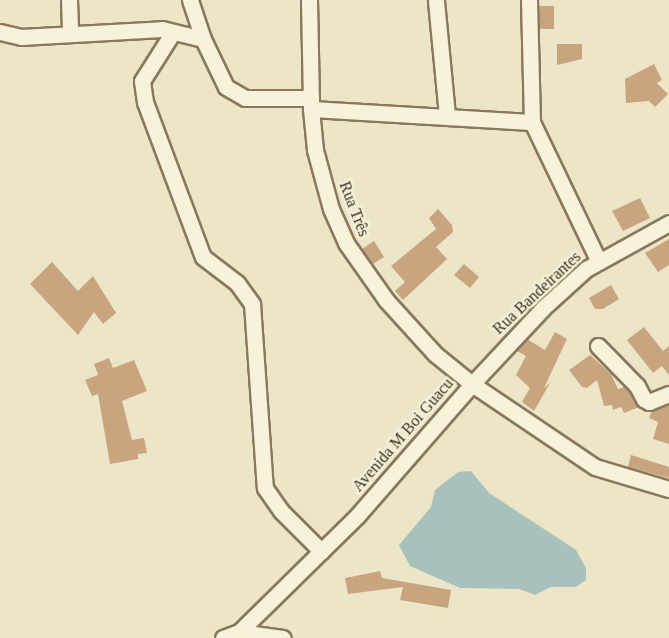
<!DOCTYPE html>
<html>
<head>
<meta charset="utf-8">
<style>
	body { margin:0 }
	#map { position:relative; width:669px; height:638px; overflow:hidden; background:#ede5c7; font-family:Georgia,serif }
	div>[style] { position:absolute }
	.water>* { inset:0; background:#a8c1bc }
	.building>* { inset:0; background:#c9a57f }
	.roads { filter:drop-shadow(2px 0 #88785d) drop-shadow(-2px 0 #88785d) drop-shadow(0 2px #88785d) drop-shadow(0 -2px #88785d) }
	.minor>* { height:15px; margin:-7.5px; padding:0 7.5px; transform-origin:7.5px; border-radius:7.5px; background:#f8f2da }
	span { translate:-50% -50%; white-space:nowrap; text-align:center; line-height:1.15; -webkit-text-stroke:5px #f4efd6; paint-order:stroke }
	.street-label { font-size:16px; color:#392f20 }
</style>
</head>
<body>
<div id="map">
	<div class="water">
		<div style="clip-path:polygon(471px 471px,489px 493px,576px 550px,586px 568px,586px 580px,576px 587px,551px 587px,535px 595px,519px 589px,460px 588px,410px 566px,399px 545px,431px 507px,435px 490px,458px 472px)"></div>
	</div>
	<div class="building">
		<div style="clip-path:polygon(539px 6px,554px 6px,554px 29px,540px 29px)"></div>
		<div style="clip-path:polygon(557px 44px,582px 44px,582px 59px,557px 65px)"></div>
		<div style="clip-path:polygon(654px 64px,662px 80px,657px 83px,668px 94px,655px 107px,649px 101px,626px 103px,625px 79px)"></div>
		<div style="clip-path:polygon(640px 198px,650px 218px,623px 231px,612px 211px)"></div>
		<div style="clip-path:polygon(438px 209px,452px 225px,453px 232px,436px 247px,447px 259px,403px 300px,395px 291px,405px 282px,391px 266px,436px 229px,429px 218px)"></div>
		<div style="clip-path:polygon(669px 239px,669px 265px,658px 272px,645px 253px)"></div>
		<div style="clip-path:polygon(374px 241px,384px 257px,373px 264px,362px 249px)"></div>
		<div style="clip-path:polygon(52px 262px,78px 291px,93px 276px,116px 313px,103px 324px,94px 312px,78px 335px,30px 284px)"></div>
		<div style="clip-path:polygon(464px 264px,479px 277px,470px 288px,454px 275px)"></div>
		<div style="clip-path:polygon(611px 285px,619px 299px,603px 309px,595px 309px,589px 298px)"></div>
		<div style="clip-path:polygon(644px 327px,663px 351px,669px 346px,669px 375px,662px 366px,653px 373px,627px 340px)"></div>
		<div style="clip-path:polygon(555px 332px,567px 339px,544px 388px,550px 383px,534px 411px,522px 402px,530px 388px,516px 375px,526px 356px,517px 351px,527px 339px,545px 350px)"></div>
		<div style="clip-path:polygon(590px 355px,611px 374px,618px 389px,624px 387px,629px 392px,639px 407px,624px 413px,621px 407px,613px 410px,612px 405px,604px 406px,597px 380px,587px 388px,582px 387px,569px 370px)"></div>
		<div style="clip-path:polygon(109px 358px,113px 368px,134px 360px,147px 391px,122px 401px,132px 440px,144px 438px,147px 453px,138px 454px,138px 459px,110px 464px,98px 394px,92px 396px,85px 380px,98px 375px,94px 364px)"></div>
		<div style="clip-path:polygon(669px 405px,669px 444px,653px 439px,658px 422px,649px 418px,652px 411px)"></div>
		<div style="clip-path:polygon(631px 455px,669px 467px,669px 478px,628px 467px)"></div>
		<div style="clip-path:polygon(380px 571px,382px 578px,451px 590px,448px 608px,400px 600px,403px 587px,348px 594px,345px 578px)"></div>
	</div>
	<div class="roads">
		<div class="minor">
			<div style="left:69px;top:0;width:34px;rotate:88deg"></div>
			<div style="left:190px;top:0;width:41px;rotate:71.6deg"></div>
			<div style="left:203px;top:39px;width:53px;rotate:64.4deg"></div>
			<div style="left:226px;top:87px;width:22px;rotate:30deg"></div>
			<div style="left:245px;top:98px;width:66px"></div>
			<div style="left:309px;top:0;width:109px;rotate:88.9deg"></div>
			<div style="left:311px;top:109px;width:41px;rotate:84.4deg"></div>
			<div style="left:315px;top:150px;width:61px;rotate:74.8deg"></div>
			<div style="left:331px;top:209px;width:37px;rotate:66deg"></div>
			<div style="left:346px;top:243px;width:70px;rotate:54.9deg"></div>
			<div style="left:386px;top:300px;width:73px;rotate:47.8deg"></div>
			<div style="left:435px;top:354px;width:48px;rotate:39deg"></div>
			<div style="left:472px;top:384px;width:104px;rotate:-46.9deg"></div>
			<div style="left:543px;top:308px;width:58px;rotate:-42.2deg"></div>
			<div style="left:586px;top:269px;width:95px;rotate:-29deg"></div>
			<div style="left:529px;top:0;width:122px;rotate:88.6deg"></div>
			<div style="left:532px;top:122px;width:153px;rotate:64.4deg"></div>
			<div style="left:436px;top:1px;width:115px;rotate:84.5deg"></div>
			<div style="left:0;top:32px;width:22px;rotate:13deg"></div>
			<div style="left:21px;top:37px;width:141px;rotate:-3.2deg"></div>
			<div style="left:162px;top:29px;width:42px;rotate:13.7deg"></div>
			<div style="left:173px;top:32px;width:58px;rotate:122.3deg"></div>
			<div style="left:142px;top:81px;width:21px;rotate:82deg"></div>
			<div style="left:145px;top:102px;width:165px;rotate:69.5deg"></div>
			<div style="left:203px;top:257px;width:43px;rotate:37.4deg"></div>
			<div style="left:237px;top:283px;width:26px;rotate:54deg"></div>
			<div style="left:252px;top:304px;width:184px;rotate:86deg"></div>
			<div style="left:265px;top:488px;width:28px;rotate:55deg"></div>
			<div style="left:281px;top:511px;width:57px;rotate:45deg"></div>
			<div style="left:311px;top:109px;width:221px;rotate:3.4deg"></div>
			<div style="left:598px;top:346px;width:56px;rotate:45.7deg"></div>
			<div style="left:637px;top:386px;width:15px;rotate:62deg"></div>
			<div style="left:644px;top:399px;width:6px;rotate:31deg"></div>
			<div style="left:649px;top:402px;width:22px;rotate:-22deg"></div>
			<div style="left:239px;top:632px;width:44px;rotate:7.8deg"></div>
			<div style="left:223px;top:638px;width:17px;rotate:-21deg"></div>
			<div style="left:239px;top:632px;width:165px;rotate:-44.5deg"></div>
			<div style="left:357px;top:516px;width:175px;rotate:-48.9deg"></div>
			<div style="left:472px;top:384px;width:148px;rotate:34deg"></div>
			<div style="left:595px;top:467px;width:77px;rotate:16.6deg"></div>
		</div>
	</div>
	<div class="street-label">
		<span style="left:354px;top:209px;rotate:69deg">Rua Três</span>
		<span style="left:537px;top:293px;rotate:-43deg">Rua Bandeirantes</span>
		<span style="left:403px;top:435px;rotate:-49deg">Avenida M Boi Guacu</span>
	</div>
</div>
</body>
</html>
